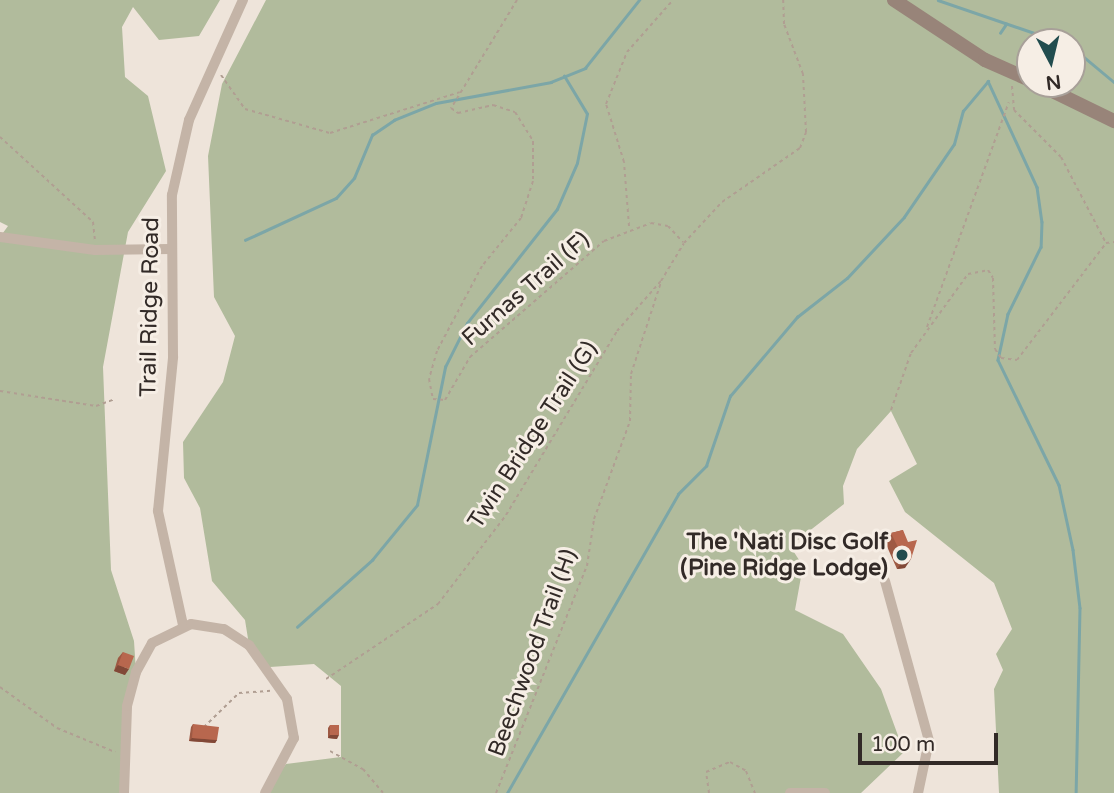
<!DOCTYPE html>
<html>
<head>
<meta charset="utf-8">
<style>
	body { margin:0 }
	#map { position:relative; width:1114px; height:793px; overflow:hidden; background:#eee4da; font-family:"Varela Round",sans-serif }
	div>[style] { position:absolute }
	.green>* { inset:0; background:#b1bb9c }
	.stream>* { height:2.5px; margin:-1.25px; padding:0 1.25px; transform-origin:1.25px; border-radius:1.25px; background:#7ca6a7 }
	.path>* { height:2px; margin-top:-1px; transform-origin:0; background:repeating-linear-gradient(90deg,#b09e92 0 3.5px,transparent 0 7px) }
	.street>* { height:10px; margin:-5px; padding:0 5px; transform-origin:5px; border-radius:5px; background:#c4b4a7 }
	.secondary>* { height:14px; margin:-7px; padding:0 7px; transform-origin:7px; border-radius:7px; background:#988479 }
	.wall>* { inset:0; background:#9e5943 }
	.shaded-wall>* { inset:0; background:#814837 }
	.building>* { inset:0; background:#b8674e }
	.dots>* { width:19px; height:19px; translate:-50% -50%; box-sizing:border-box; border:4px solid #f6eee5; border-radius:50% }
	span { translate:-50% -50%; white-space:nowrap; text-align:center; line-height:1.15; -webkit-text-stroke:6px #f6eee5; paint-order:stroke }
	.street-label { font-size:23px; color:#322a27 }
	.poi-label { font-size:23px; color:#322a27; font-weight:700 }
	.right { translate:-100% -50%; text-align:right }
	.north { position:absolute; left:1016px; top:28px; width:70px; height:70px; box-sizing:border-box; background:#f6eee5; border:2px solid #a8a099; border-radius:50%; rotate:173deg; font-size:19px; font-weight:700; line-height:28px; text-align:center; color:#322a27 }
	.north::after { content:''; display:block; margin:auto; width:24px; height:32px; background:#214c4e; clip-path:polygon(50% 0,100% 100%,50% 72%,0 100%) }
	.scale { position:absolute; left:858px; top:733px; width:140px; height:32px; box-sizing:border-box; border:4px solid #322a27; border-top:0; padding-left:9px; font-size:21px; line-height:24px; white-space:nowrap; color:#322a27; -webkit-text-stroke:5px #f6eee5; paint-order:stroke }
</style>
</head>
<body>
<div id="map">
	<div class="green">
		<div style="clip-path:polygon(0 0,220px 0,199px 36px,159px 40px,133px 7px,122px 27px,125px 77px,148px 96px,166px 171px,128px 232px,103px 367px,111px 570px,134px 641px,136px 672px,127px 706px,124px 793px,0 793px,0 237px,8px 226px,0 222px)"></div>
		<div style="clip-path:polygon(evenodd,266px 0,1114px 0,1114px 793px,999px 793px,994px 689px,1003px 670px,996px 654px,1012px 629px,994px 583px,905px 512px,889px 481px,917px 464px,891px 411px,857px 449px,843px 486px,844px 504px,790px 546px,803px 566px,795px 610px,843px 634px,881px 689px,904px 752px,861px 793px,265px 793px,286px 764px,341px 757px,341px 686px,314px 664px,270px 667px,249px 645px,245px 620px,212px 581px,200px 508px,184px 478px,183px 442px,223px 382px,235px 336px,214px 297px,208px 156px,222px 84px,266px 0,1030px 42px,1072px 42px,1072px 84px,1030px 84px,1030px 42px)"></div>
	</div>
	<div class="stream">
		<div style="left:938px;top:0;width:130px;rotate:18.9deg"></div>
		<div style="left:1000px;top:33px;width:11px;rotate:-56deg"></div>
		<div style="left:1072px;top:47px;width:55px;rotate:39.8deg"></div>
		<div style="left:988px;top:81px;width:117px;rotate:65.2deg"></div>
		<div style="left:1037px;top:187px;width:35px;rotate:82deg"></div>
		<div style="left:1042px;top:222px;width:25px;rotate:92deg"></div>
		<div style="left:1041px;top:247px;width:75px;rotate:116.2deg"></div>
		<div style="left:1008px;top:314px;width:47px;rotate:102.3deg"></div>
		<div style="left:998px;top:360px;width:139px;rotate:64deg"></div>
		<div style="left:1059px;top:485px;width:66px;rotate:77.8deg"></div>
		<div style="left:1073px;top:550px;width:58px;rotate:83.1deg"></div>
		<div style="left:1080px;top:608px;width:185px;rotate:91.2deg"></div>
		<div style="left:245px;top:240px;width:100px;rotate:-24.8deg"></div>
		<div style="left:336px;top:198px;width:27px;rotate:-48deg"></div>
		<div style="left:354px;top:178px;width:47px;rotate:-67.3deg"></div>
		<div style="left:372px;top:135px;width:27px;rotate:-34deg"></div>
		<div style="left:394px;top:120px;width:45px;rotate:-22deg"></div>
		<div style="left:436px;top:103px;width:117px;rotate:-10.3deg"></div>
		<div style="left:551px;top:82px;width:37px;rotate:-22deg"></div>
		<div style="left:585px;top:68px;width:87px;rotate:-51.5deg"></div>
		<div style="left:297px;top:627px;width:101px;rotate:-41.8deg"></div>
		<div style="left:372px;top:560px;width:71px;rotate:-50.7deg"></div>
		<div style="left:417px;top:505px;width:141px;rotate:-78.5deg"></div>
		<div style="left:445px;top:367px;width:49px;rotate:-63.4deg"></div>
		<div style="left:467px;top:323px;width:145px;rotate:-51.7deg"></div>
		<div style="left:557px;top:209px;width:50px;rotate:-66.5deg"></div>
		<div style="left:577px;top:163px;width:50px;rotate:-78.5deg"></div>
		<div style="left:587px;top:114px;width:44px;rotate:-121.2deg"></div>
		<div style="left:507px;top:793px;width:344px;rotate:-60.2deg"></div>
		<div style="left:678px;top:494px;width:40px;rotate:-45deg"></div>
		<div style="left:706px;top:466px;width:74px;rotate:-71.1deg"></div>
		<div style="left:730px;top:396px;width:104px;rotate:-49.7deg"></div>
		<div style="left:797px;top:317px;width:63px;rotate:-38deg"></div>
		<div style="left:847px;top:278px;width:83px;rotate:-46.9deg"></div>
		<div style="left:904px;top:217px;width:88px;rotate:-55.6deg"></div>
		<div style="left:954px;top:144px;width:34px;rotate:-75deg"></div>
		<div style="left:963px;top:111px;width:39px;rotate:-50deg"></div>
	</div>
	<div class="path">
		<div style="left:517px;top:0;width:127px;rotate:121.4deg"></div>
		<div style="left:451px;top:108px;width:9px;rotate:36deg"></div>
		<div style="left:458px;top:113px;width:36px;rotate:-13deg"></div>
		<div style="left:493px;top:105px;width:23px;rotate:18deg"></div>
		<div style="left:515px;top:112px;width:34px;rotate:58deg"></div>
		<div style="left:533px;top:141px;width:40px;rotate:90deg"></div>
		<div style="left:533px;top:181px;width:39px;rotate:108deg"></div>
		<div style="left:521px;top:218px;width:62px;rotate:129.1deg"></div>
		<div style="left:482px;top:266px;width:96px;rotate:117.9deg"></div>
		<div style="left:437px;top:351px;width:29px;rotate:106deg"></div>
		<div style="left:429px;top:379px;width:20px;rotate:79deg"></div>
		<div style="left:433px;top:399px;width:12px;rotate:5deg"></div>
		<div style="left:445px;top:400px;width:50px;rotate:-59.8deg"></div>
		<div style="left:470px;top:357px;width:177px;rotate:-40.9deg"></div>
		<div style="left:604px;top:241px;width:50px;rotate:-21deg"></div>
		<div style="left:651px;top:223px;width:17px;rotate:10deg"></div>
		<div style="left:668px;top:226px;width:22px;rotate:47deg"></div>
		<div style="left:221px;top:75px;width:42px;rotate:54.8deg"></div>
		<div style="left:245px;top:109px;width:88px;rotate:15.8deg"></div>
		<div style="left:330px;top:133px;width:136px;rotate:-17.5deg"></div>
		<div style="left:1012px;top:86px;width:24px;rotate:85deg"></div>
		<div style="left:1014px;top:110px;width:66px;rotate:45deg"></div>
		<div style="left:1061px;top:157px;width:97px;rotate:62.4deg"></div>
		<div style="left:1106px;top:243px;width:8px;rotate:-7deg"></div>
		<div style="left:0;top:137px;width:126px;rotate:42.4deg"></div>
		<div style="left:93px;top:222px;width:19px;rotate:84deg"></div>
		<div style="left:629px;top:226px;width:64px;rotate:-94.5deg"></div>
		<div style="left:624px;top:162px;width:61px;rotate:-107.2deg"></div>
		<div style="left:606px;top:104px;width:56px;rotate:-68deg"></div>
		<div style="left:627px;top:52px;width:69px;rotate:-48.5deg"></div>
		<div style="left:927px;top:327px;width:239px;rotate:-70deg"></div>
		<div style="left:0;top:391px;width:97px;rotate:8.9deg"></div>
		<div style="left:96px;top:406px;width:20px;rotate:-20deg"></div>
		<div style="left:891px;top:410px;width:60px;rotate:-70.7deg"></div>
		<div style="left:911px;top:353px;width:97px;rotate:-54.2deg"></div>
		<div style="left:968px;top:274px;width:20px;rotate:-11deg"></div>
		<div style="left:988px;top:270px;width:9px;rotate:58deg"></div>
		<div style="left:993px;top:278px;width:71px;rotate:88.4deg"></div>
		<div style="left:995px;top:349px;width:11px;rotate:56deg"></div>
		<div style="left:1001px;top:358px;width:16px;rotate:7deg"></div>
		<div style="left:1017px;top:360px;width:147px;rotate:-52.7deg"></div>
		<div style="left:326px;top:679px;width:135px;rotate:-33.8deg"></div>
		<div style="left:438px;top:604px;width:112px;rotate:-52.6deg"></div>
		<div style="left:506px;top:515px;width:215px;rotate:-58.9deg"></div>
		<div style="left:617px;top:331px;width:67px;rotate:-48.7deg"></div>
		<div style="left:661px;top:281px;width:44px;rotate:-58.8deg"></div>
		<div style="left:684px;top:243px;width:56px;rotate:-47.2deg"></div>
		<div style="left:722px;top:202px;width:95px;rotate:-34.7deg"></div>
		<div style="left:800px;top:148px;width:17px;rotate:-69deg"></div>
		<div style="left:806px;top:132px;width:58px;rotate:-93deg"></div>
		<div style="left:803px;top:74px;width:53px;rotate:-110.8deg"></div>
		<div style="left:784px;top:24px;width:24px;rotate:-92deg"></div>
		<div style="left:0;top:687px;width:70px;rotate:35.7deg"></div>
		<div style="left:57px;top:728px;width:63px;rotate:22.5deg"></div>
		<div style="left:204px;top:727px;width:49px;rotate:-44.2deg"></div>
		<div style="left:239px;top:693px;width:32px;rotate:-4deg"></div>
		<div style="left:330px;top:751px;width:38px;rotate:29deg"></div>
		<div style="left:363px;top:769px;width:31px;rotate:50deg"></div>
		<div style="left:496px;top:793px;width:245px;rotate:-68.2deg"></div>
		<div style="left:587px;top:566px;width:48px;rotate:-81.5deg"></div>
		<div style="left:594px;top:519px;width:104px;rotate:-69.8deg"></div>
		<div style="left:630px;top:421px;width:47px;rotate:-88.8deg"></div>
		<div style="left:631px;top:374px;width:97px;rotate:-71.9deg"></div>
		<div style="left:709px;top:793px;width:21px;rotate:-98deg"></div>
		<div style="left:706px;top:772px;width:26px;rotate:-23deg"></div>
		<div style="left:730px;top:762px;width:18px;rotate:29deg"></div>
		<div style="left:746px;top:771px;width:24px;rotate:68deg"></div>
	</div>
	<div class="street">
		<div style="left:0;top:237px;width:96px;rotate:7.8deg"></div>
		<div style="left:95px;top:250px;width:75px;rotate:-0.8deg"></div>
		<div style="left:885px;top:581px;width:166px;rotate:74.6deg"></div>
		<div style="left:929px;top:741px;width:53px;rotate:101.9deg"></div>
		<div style="left:183px;top:625px;width:117px;rotate:-102.4deg"></div>
		<div style="left:158px;top:511px;width:155px;rotate:-84.4deg"></div>
		<div style="left:173px;top:357px;width:162px;rotate:-90.4deg"></div>
		<div style="left:172px;top:195px;width:77px;rotate:-77.2deg"></div>
		<div style="left:189px;top:120px;width:132px;rotate:-65.8deg"></div>
		<div style="left:124px;top:793px;width:87px;rotate:-88deg"></div>
		<div style="left:127px;top:706px;width:35px;rotate:-75deg"></div>
		<div style="left:136px;top:672px;width:33px;rotate:-61deg"></div>
		<div style="left:152px;top:643px;width:43px;rotate:-26deg"></div>
		<div style="left:191px;top:624px;width:33px;rotate:9deg"></div>
		<div style="left:224px;top:629px;width:30px;rotate:33deg"></div>
		<div style="left:249px;top:645px;width:66px;rotate:54.9deg"></div>
		<div style="left:287px;top:699px;width:40px;rotate:80deg"></div>
		<div style="left:294px;top:738px;width:62px;rotate:117.8deg"></div>
		<div style="left:790px;top:793px;width:35px"></div>
	</div>
	<div class="secondary">
		<div style="left:894px;top:0;width:109px;rotate:33.4deg"></div>
		<div style="left:985px;top:60px;width:49px;rotate:24deg"></div>
		<div style="left:1038px;top:84px;width:85px;rotate:26deg"></div>
	</div>
	<div class="wall">
		<div style="clip-path:polygon(903px 530px,905px 568px,897px 569px,885px 542px,891px 533px)"></div>
		<div style="clip-path:polygon(123px 652px,125px 675px,114px 671px,118px 658px)"></div>
		<div style="clip-path:polygon(193px 724px,217px 740px,215px 743px,189px 741px,191px 727px)"></div>
		<div style="clip-path:polygon(330px 725px,337px 739px,328px 738px,328px 728px)"></div>
	</div>
	<div class="shaded-wall">
		<div style="clip-path:polygon(911px 559px,905px 568px,897px 569px,904px 560px)"></div>
		<div style="clip-path:polygon(118px 665px,129px 669px,125px 675px,114px 671px)"></div>
		<div style="clip-path:polygon(330px 735px,339px 735px,337px 739px,328px 738px)"></div>
		<div style="clip-path:polygon(192px 738px,217px 740px,215px 743px,189px 741px)"></div>
	</div>
	<div class="building">
		<div style="clip-path:polygon(903px 530px,908px 542px,917px 540px,911px 559px,904px 560px,891px 533px)"></div>
		<div style="clip-path:polygon(123px 652px,134px 656px,129px 669px,118px 665px)"></div>
		<div style="clip-path:polygon(193px 724px,219px 727px,217px 740px,192px 738px)"></div>
		<div style="clip-path:polygon(330px 725px,339px 725px,339px 735px,330px 735px)"></div>
	</div>
	<div class="dots">
		<div style="left:902px;top:555px;background:#214c4e"></div>
	</div>
	<div class="street-label">
		<span style="left:526px;top:289px;rotate:-41deg">Furnas Trail (F)</span>
		<span style="left:150px;top:307px;rotate:-89deg">Trail Ridge Road</span>
		<span style="left:533px;top:435px;rotate:-57deg">Twin Bridge Trail (G)</span>
		<span style="left:533px;top:653px;rotate:-70deg">Beechwood Trail (H)</span>
	</div>
	<div class="poi-label">
		<span class="right" style="left:888px;top:555px">The 'Nati Disc Golf<br>(Pine Ridge Lodge)</span>
	</div>
	<div class="north">N</div>
	<div class="scale">100 m</div>
</div>
</body>
</html>
